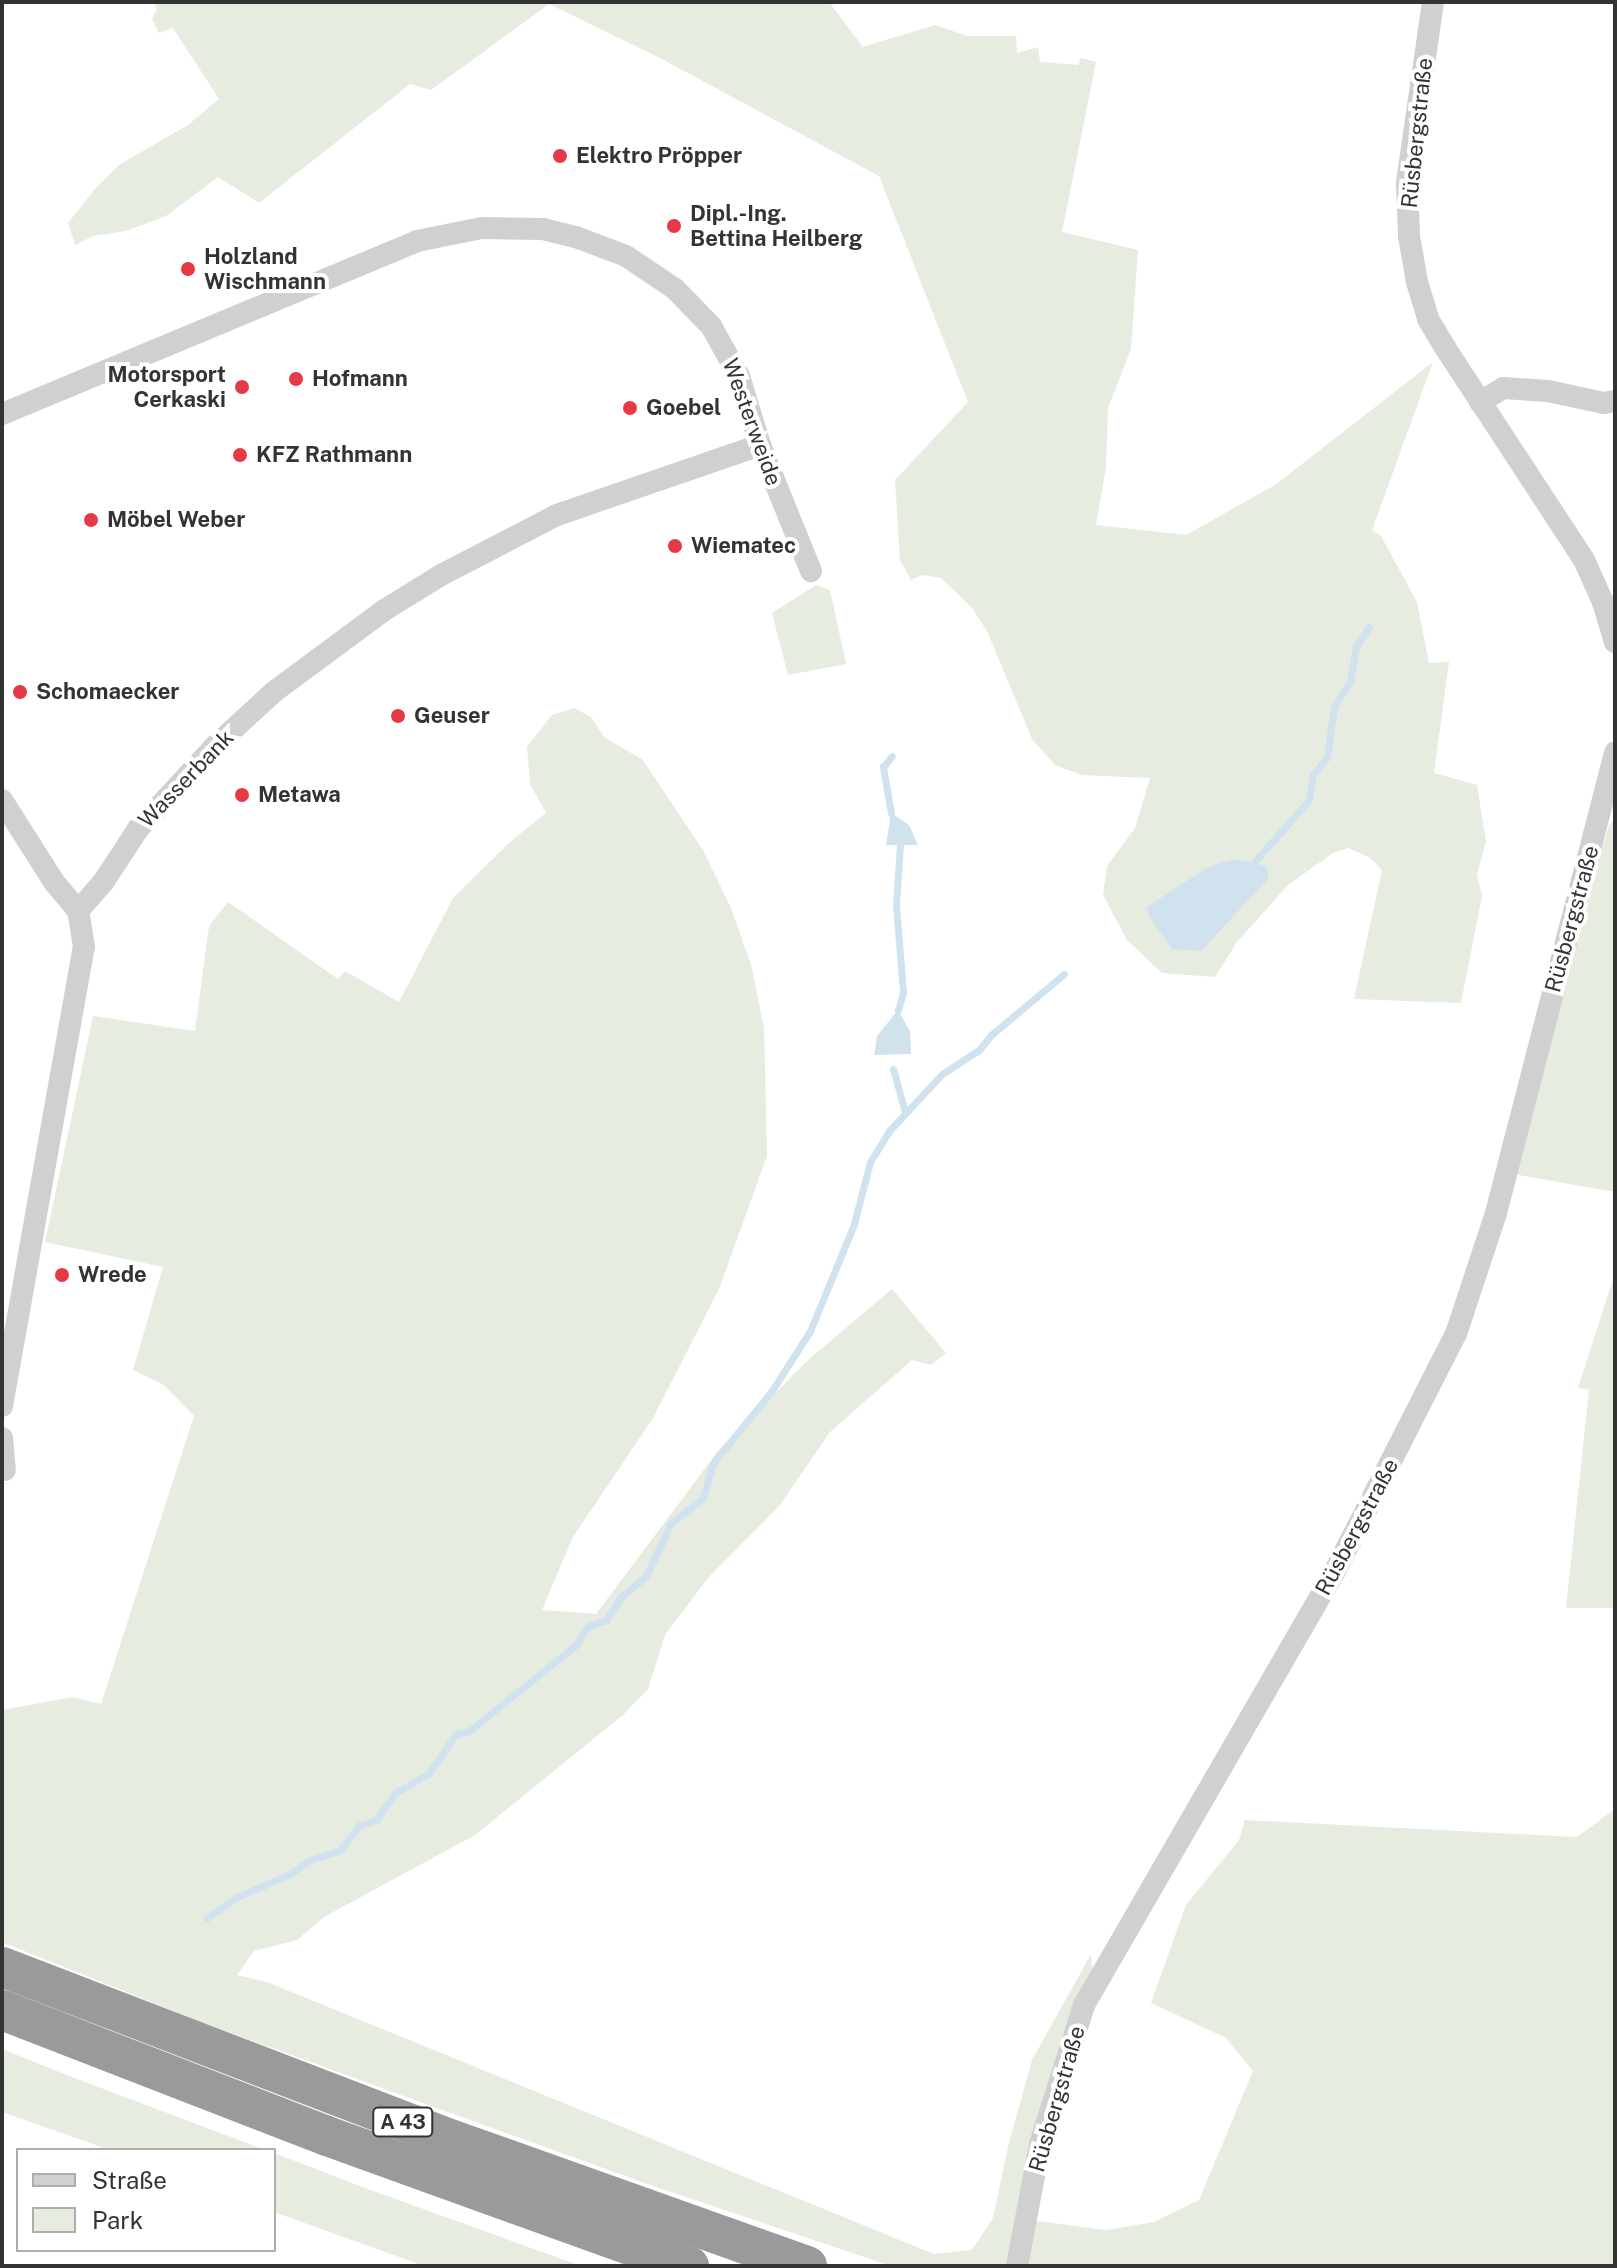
<!DOCTYPE html>
<html>
<head>
<meta charset="utf-8">
<style>
	body { margin:0 }
	#map { position:relative; width:1617px; height:2268px; overflow:hidden; background:#fff; font-family:"Public Sans",sans-serif }
	div>[style] { position:absolute }
	.green>* { inset:0; background:#e6ecdf }
	.water>* { inset:0; background:#cfe2ee }
	.stream>* { height:7px; margin:-3.5px; padding:0 3.5px; transform-origin:3.5px; border-radius:3.5px; background:#cfe2ee }
	.minor>* { height:22px; margin:-11px; padding:0 11px; transform-origin:11px; border-radius:11px; background:#d0d0d0 }
	.motorway>* { height:40px; margin:-20px; padding:0 20px; transform-origin:20px; border-radius:20px; background:#9a9a9a }
	.dots>* { width:22px; height:22px; translate:-50% -50%; box-sizing:border-box; border:4px solid #fff; border-radius:50% }
	span { translate:-50% -50%; white-space:nowrap; text-align:center; line-height:1.15; -webkit-text-stroke:8px #fff; paint-order:stroke }
	.shield-label span { padding:2px 6px; background:#fff; border:2px solid; border-radius:6px; -webkit-text-stroke-width:0 }
	.shield-label { font-size:20px; color:#333; font-weight:700 }
	.street-label { font-size:22px; color:#333 }
	.poi-label { font-size:22px; color:#333; font-weight:700 }
	.left { translate:0 -50%; text-align:left }
	.right { translate:-100% -50%; text-align:right }
	.frame { position:absolute; inset:0; border:4px solid #333; pointer-events:none }
	.legend { position:absolute; left:16px; top:2148px; width:260px; height:104px; box-sizing:border-box; background:#fff; border:2px solid #adadad; margin:0; padding:10px 14px; list-style:none; font-size:24px; color:#333 }
	.legend li { display:flex; align-items:center; gap:16px; height:40px }
	.legend b { width:40px; border:2px solid #adadad }
</style>
</head>
<body>
<div id="map">
	<div class="green">
		<div style="clip-path:polygon(153px 2px,829px 2px,863px 47px,935px 25px,967px 36px,1016px 36px,1017px 53px,1038px 47px,1040px 62px,1078px 65px,1081px 58px,1096px 62px,1062px 232px,1138px 250px,1131px 349px,1108px 408px,1106px 467px,1096px 525px,1186px 535px,1275px 485px,1433px 362px,1372px 530px,1381px 536px,1417px 602px,1429px 663px,1449px 662px,1434px 773px,1477px 785px,1486px 842px,1477px 874px,1482px 896px,1461px 1003px,1354px 999px,1382px 870px,1369px 857px,1348px 848px,1333px 853px,1288px 885px,1237px 942px,1215px 977px,1162px 973px,1127px 940px,1103px 895px,1107px 866px,1135px 828px,1150px 778px,1082px 775px,1055px 765px,1032px 739px,987px 631px,972px 608px,941px 578px,922px 575px,911px 580px,900px 560px,895px 480px,968px 402px,879px 176px,660px 58px,549px 4px,431px 90px,410px 84px,259px 203px,218px 177px,166px 216px,126px 231px,93px 236px,75px 245px,68px 223px,95px 189px,119px 165px,188px 125px,219px 99px,173px 28px,159px 33px,152px 19px,157px 9px)"></div>
		<div style="clip-path:polygon(816px 585px,830px 590px,846px 664px,788px 675px,772px 613px)"></div>
		<div style="clip-path:polygon(574px 708px,591px 717px,604px 737px,643px 760px,703px 850px,731px 908px,752px 968px,764px 1028px,767px 1156px,719px 1289px,653px 1418px,573px 1537px,542px 1610px,596px 1614px,718px 1451px,808px 1360px,892px 1289px,946px 1353px,931px 1365px,912px 1360px,830px 1432px,780px 1505px,708px 1578px,665px 1635px,648px 1689px,623px 1715px,475px 1835px,324px 1917px,297px 1940px,254px 1951px,237px 1975px,267px 1982px,934px 2254px,972px 2250px,993px 2218px,1009px 2143px,1032px 2060px,1091px 1954px,1093px 1975px,1009px 2266px,891px 2266px,653px 2186px,420px 2102px,201px 2022px,2px 1942px,2px 1710px,73px 1697px,101px 1704px,194px 1416px,164px 1385px,133px 1370px,163px 1267px,45px 1242px,93px 1016px,195px 1031px,209px 926px,228px 902px,338px 979px,345px 971px,399px 1002px,453px 898px,511px 841px,546px 813px,530px 784px,527px 747px,552px 715px)"></div>
		<div style="clip-path:polygon(1614px 821px,1615px 822px,1615px 1192px,1513px 1174px,1601px 851px,1609px 825px)"></div>
		<div style="clip-path:polygon(1615px 1273px,1615px 1608px,1566px 1608px,1589px 1390px,1578px 1388px)"></div>
		<div style="clip-path:polygon(1615px 1809px,1615px 2266px,1027px 2266px,1036px 2221px,1106px 2230px,1154px 2222px,1199px 2200px,1253px 2071px,1226px 2038px,1151px 2003px,1186px 1905px,1239px 1840px,1245px 1820px,1577px 1837px)"></div>
		<div style="clip-path:polygon(2px 2049px,72px 2077px,265px 2150px,110px 2150px,2px 2112px)"></div>
		<div style="clip-path:polygon(274px 2153px,365px 2188px,581px 2266px,424px 2266px,274px 2212px)"></div>
	</div>
	<div class="water">
		<div style="clip-path:polygon(891px 813px,909px 825px,918px 845px,886px 845px)"></div>
		<div style="clip-path:polygon(1235px 859px,1266px 866px,1269px 878px,1201px 951px,1172px 949px,1149px 916px,1147px 907px,1208px 867px)"></div>
		<div style="clip-path:polygon(898px 1010px,910px 1031px,911px 1054px,874px 1055px,877px 1036px)"></div>
	</div>
	<div class="stream">
		<div style="left:891px;top:813px;width:47px;rotate:-99.9deg"></div>
		<div style="left:883px;top:767px;width:14px;rotate:-51deg"></div>
		<div style="left:1255px;top:861px;width:81px;rotate:-48.5deg"></div>
		<div style="left:1309px;top:800px;width:25px;rotate:-81deg"></div>
		<div style="left:1313px;top:775px;width:23px;rotate:-52deg"></div>
		<div style="left:1327px;top:757px;width:50px;rotate:-82deg"></div>
		<div style="left:1334px;top:707px;width:31px;rotate:-58deg"></div>
		<div style="left:1350px;top:681px;width:35px;rotate:-80deg"></div>
		<div style="left:1356px;top:647px;width:24px;rotate:-57deg"></div>
		<div style="left:898px;top:1010px;width:19px;rotate:-74deg"></div>
		<div style="left:903px;top:992px;width:87px;rotate:-94.6deg"></div>
		<div style="left:896px;top:905px;width:60px;rotate:-86.2deg"></div>
		<div style="left:893px;top:1069px;width:45px;rotate:74.4deg"></div>
		<div style="left:207px;top:1918px;width:37px;rotate:-35deg"></div>
		<div style="left:237px;top:1897px;width:58px;rotate:-23.5deg"></div>
		<div style="left:290px;top:1874px;width:24px;rotate:-35deg"></div>
		<div style="left:310px;top:1860px;width:32px;rotate:-18deg"></div>
		<div style="left:340px;top:1850px;width:31px;rotate:-52deg"></div>
		<div style="left:359px;top:1826px;width:18px;rotate:-19deg"></div>
		<div style="left:376px;top:1820px;width:33px;rotate:-55deg"></div>
		<div style="left:395px;top:1793px;width:39px;rotate:-30deg"></div>
		<div style="left:429px;top:1773px;width:47px;rotate:-55.3deg"></div>
		<div style="left:456px;top:1734px;width:12px;rotate:-9deg"></div>
		<div style="left:468px;top:1732px;width:139px;rotate:-38.9deg"></div>
		<div style="left:576px;top:1645px;width:22px;rotate:-58deg"></div>
		<div style="left:588px;top:1626px;width:19px;rotate:-18deg"></div>
		<div style="left:606px;top:1620px;width:27px;rotate:-57deg"></div>
		<div style="left:621px;top:1597px;width:33px;rotate:-40deg"></div>
		<div style="left:646px;top:1576px;width:59px;rotate:-64.7deg"></div>
		<div style="left:671px;top:1523px;width:41px;rotate:-38deg"></div>
		<div style="left:703px;top:1498px;width:36px;rotate:-74deg"></div>
		<div style="left:713px;top:1463px;width:92px;rotate:-50.8deg"></div>
		<div style="left:771px;top:1392px;width:72px;rotate:-57.4deg"></div>
		<div style="left:810px;top:1331px;width:116px;rotate:-67.6deg"></div>
		<div style="left:854px;top:1224px;width:64px;rotate:-75.5deg"></div>
		<div style="left:870px;top:1162px;width:36px;rotate:-58deg"></div>
		<div style="left:889px;top:1131px;width:78px;rotate:-47.1deg"></div>
		<div style="left:942px;top:1074px;width:44px;rotate:-33deg"></div>
		<div style="left:979px;top:1050px;width:19px;rotate:-51deg"></div>
		<div style="left:991px;top:1035px;width:95px;rotate:-39.9deg"></div>
	</div>
	<div class="minor">
		<div style="left:1433px;top:2px;width:183px;rotate:98.2deg"></div>
		<div style="left:1407px;top:183px;width:53px;rotate:87.8deg"></div>
		<div style="left:1409px;top:236px;width:47px;rotate:80.1deg"></div>
		<div style="left:1417px;top:282px;width:39px;rotate:73deg"></div>
		<div style="left:1428px;top:319px;width:35px;rotate:59deg"></div>
		<div style="left:1446px;top:349px;width:252px;rotate:56.8deg"></div>
		<div style="left:1584px;top:560px;width:46px;rotate:65.7deg"></div>
		<div style="left:1603px;top:602px;width:42px;rotate:73.3deg"></div>
		<div style="left:1480px;top:402px;width:27px;rotate:-31deg"></div>
		<div style="left:1503px;top:388px;width:45px;rotate:3.8deg"></div>
		<div style="left:1548px;top:391px;width:57px;rotate:12.1deg"></div>
		<div style="left:1604px;top:403px;width:11px;rotate:-10deg"></div>
		<div style="left:2px;top:414px;width:450px;rotate:-22.6deg"></div>
		<div style="left:417px;top:241px;width:66px;rotate:-11.3deg"></div>
		<div style="left:482px;top:228px;width:61px;rotate:0.9deg"></div>
		<div style="left:543px;top:229px;width:34px;rotate:14deg"></div>
		<div style="left:576px;top:237px;width:53px;rotate:20.8deg"></div>
		<div style="left:626px;top:256px;width:59px;rotate:34deg"></div>
		<div style="left:675px;top:289px;width:52px;rotate:45.8deg"></div>
		<div style="left:711px;top:326px;width:57px;rotate:60.8deg"></div>
		<div style="left:739px;top:376px;width:72px;rotate:73.1deg"></div>
		<div style="left:760px;top:445px;width:136px;rotate:68deg"></div>
		<div style="left:2px;top:800px;width:97px;rotate:57.6deg"></div>
		<div style="left:54px;top:882px;width:38px;rotate:50deg"></div>
		<div style="left:2px;top:1406px;width:466px;rotate:-79.9deg"></div>
		<div style="left:84px;top:947px;width:36px;rotate:-99deg"></div>
		<div style="left:78px;top:911px;width:40px;rotate:-49deg"></div>
		<div style="left:104px;top:881px;width:62px;rotate:-56.8deg"></div>
		<div style="left:138px;top:829px;width:115px;rotate:-47.1deg"></div>
		<div style="left:216px;top:745px;width:80px;rotate:-42.5deg"></div>
		<div style="left:275px;top:691px;width:138px;rotate:-36.5deg"></div>
		<div style="left:386px;top:609px;width:67px;rotate:-31.6deg"></div>
		<div style="left:443px;top:574px;width:128px;rotate:-27.4deg"></div>
		<div style="left:557px;top:515px;width:215px;rotate:-19deg"></div>
		<div style="left:2px;top:1438px;width:32px;rotate:85deg"></div>
		<div style="left:1017px;top:2266px;width:124px;rotate:-79.3deg"></div>
		<div style="left:1040px;top:2144px;width:146px;rotate:-72.4deg"></div>
		<div style="left:1084px;top:2005px;width:501px;rotate:-59.96deg"></div>
		<div style="left:1335px;top:1571px;width:266px;rotate:-63deg"></div>
		<div style="left:1456px;top:1334px;width:127px;rotate:-71.7deg"></div>
		<div style="left:1496px;top:1213px;width:476px;rotate:-75.5deg"></div>
	</div>
	<div class="motorway">
		<div style="left:2px;top:1967px;width:483px;rotate:21deg"></div>
		<div style="left:453px;top:2140px;width:376px;rotate:19.6deg"></div>
		<div style="left:2px;top:2010px;width:349px;rotate:21.2deg"></div>
		<div style="left:327px;top:2136px;width:385px;rotate:19.8deg"></div>
	</div>
	<div class="dots">
		<div style="left:560px;top:156px;background:#e63946"></div>
		<div style="left:674px;top:226px;background:#e63946"></div>
		<div style="left:188px;top:269px;background:#e63946"></div>
		<div style="left:296px;top:379px;background:#e63946"></div>
		<div style="left:242px;top:387px;background:#e63946"></div>
		<div style="left:630px;top:408px;background:#e63946"></div>
		<div style="left:240px;top:455px;background:#e63946"></div>
		<div style="left:91px;top:520px;background:#e63946"></div>
		<div style="left:675px;top:546px;background:#e63946"></div>
		<div style="left:20px;top:692px;background:#e63946"></div>
		<div style="left:398px;top:716px;background:#e63946"></div>
		<div style="left:242px;top:795px;background:#e63946"></div>
		<div style="left:62px;top:1275px;background:#e63946"></div>
	</div>
	<div class="shield-label">
		<span style="left:403px;top:2122px">A 43</span>
	</div>
	<div class="street-label">
		<span style="left:1417px;top:133px;rotate:-84deg">Rüsbergstraße</span>
		<span style="left:752px;top:422px;rotate:70deg">Westerweide</span>
		<span style="left:186px;top:779px;rotate:-46deg">Wasserbank</span>
		<span style="left:1572px;top:919px;rotate:-75deg">Rüsbergstraße</span>
		<span style="left:1357px;top:1527px;rotate:-62deg">Rüsbergstraße</span>
		<span style="left:1057px;top:2099px;rotate:-74deg">Rüsbergstraße</span>
	</div>
	<div class="poi-label">
		<span class="left" style="left:576px;top:156px">Elektro Pröpper</span>
		<span class="left" style="left:690px;top:226px">Dipl.-Ing.<br>Bettina Heilberg</span>
		<span class="left" style="left:204px;top:269px">Holzland<br>Wischmann</span>
		<span class="right" style="left:226px;top:387px">Motorsport<br>Cerkaski</span>
		<span class="left" style="left:312px;top:379px">Hofmann</span>
		<span class="left" style="left:646px;top:408px">Goebel</span>
		<span class="left" style="left:256px;top:455px">KFZ Rathmann</span>
		<span class="left" style="left:107px;top:520px">Möbel Weber</span>
		<span class="left" style="left:691px;top:546px">Wiematec</span>
		<span class="left" style="left:36px;top:692px">Schomaecker</span>
		<span class="left" style="left:414px;top:716px">Geuser</span>
		<span class="left" style="left:258px;top:795px">Metawa</span>
		<span class="left" style="left:78px;top:1275px">Wrede</span>
	</div>
	<div class="frame"></div>
	<ul class="legend">
	<li><b style="height:10px;background:#d0d0d0"></b>Straße</li>
	<li><b style="height:22px;background:#e6ecdf"></b>Park</li>
	</ul>
</div>
</body>
</html>
